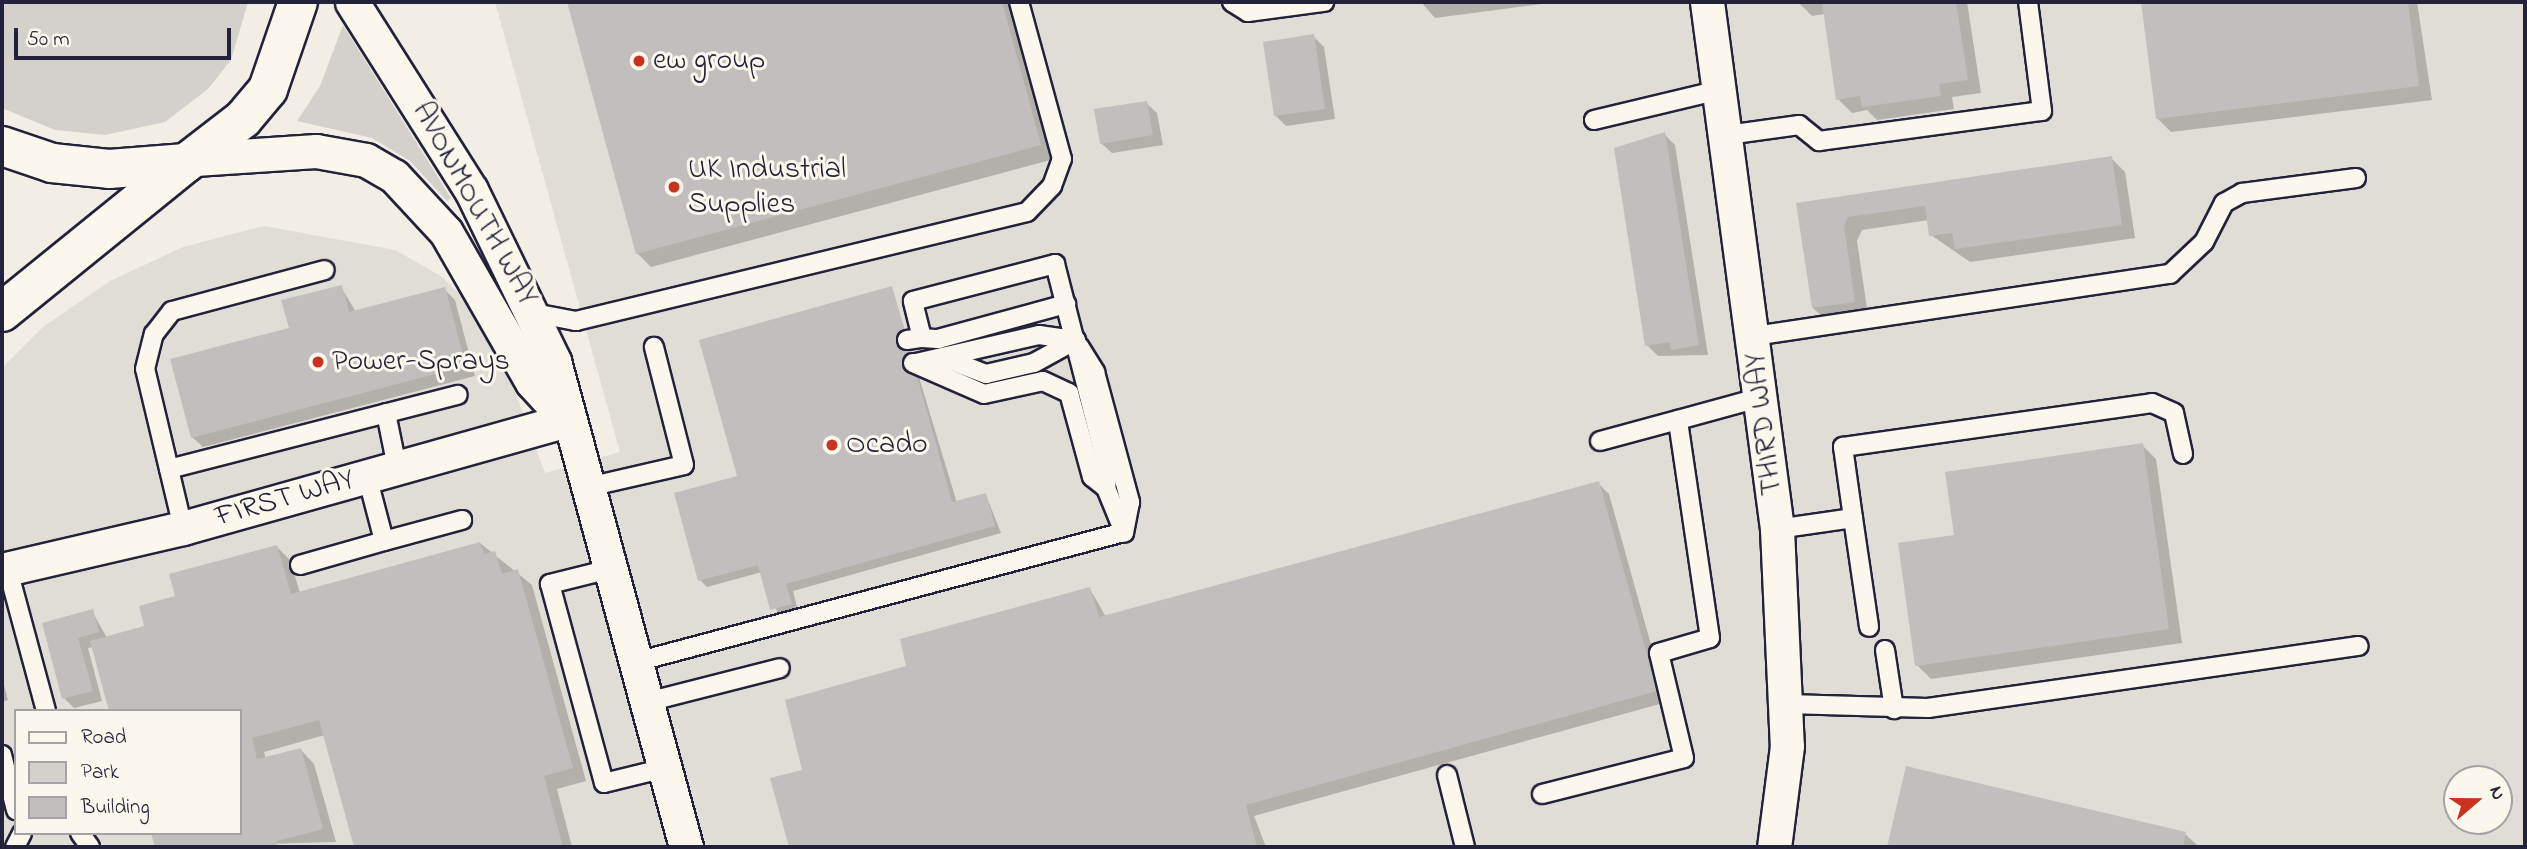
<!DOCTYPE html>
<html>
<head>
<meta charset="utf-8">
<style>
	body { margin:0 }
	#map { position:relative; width:2527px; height:849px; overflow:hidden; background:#f2eee5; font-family:"Indie Flower",sans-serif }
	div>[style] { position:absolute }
	.built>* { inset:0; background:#e0dcd6 }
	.green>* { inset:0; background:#d4d1cc }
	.shadow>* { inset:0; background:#0003 }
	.building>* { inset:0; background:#c2bebe }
	.roads { filter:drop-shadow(2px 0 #22223b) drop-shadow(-2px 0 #22223b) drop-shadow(0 2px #22223b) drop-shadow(0 -2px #22223b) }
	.lane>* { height:18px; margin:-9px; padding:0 9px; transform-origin:9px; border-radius:9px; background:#fbf7ec }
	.street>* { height:33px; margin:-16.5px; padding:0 16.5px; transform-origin:16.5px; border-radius:16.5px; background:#fbf7ec }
	.highway>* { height:38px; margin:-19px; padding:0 19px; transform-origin:19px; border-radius:19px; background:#fbf7ec }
	.dots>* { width:19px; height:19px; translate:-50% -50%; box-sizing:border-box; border:4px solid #fbf7ec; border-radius:50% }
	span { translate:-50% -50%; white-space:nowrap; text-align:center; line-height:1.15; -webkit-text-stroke:6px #fbf7ec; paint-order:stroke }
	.poi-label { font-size:30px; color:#22223b }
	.left { translate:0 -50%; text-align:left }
	.street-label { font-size:30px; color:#22223b }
	.frame { position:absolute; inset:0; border:4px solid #22223b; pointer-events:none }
	.legend { position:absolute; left:14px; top:709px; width:228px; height:126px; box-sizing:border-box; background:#fbf7ec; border:2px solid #a4a2a5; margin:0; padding:9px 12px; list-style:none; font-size:21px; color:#22223b }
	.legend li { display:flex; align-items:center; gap:14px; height:35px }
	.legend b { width:35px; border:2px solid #a4a2a5 }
	.north { position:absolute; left:2443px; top:765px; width:70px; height:70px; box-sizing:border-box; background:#fbf7ec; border:2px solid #a4a2a5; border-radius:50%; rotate:70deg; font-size:19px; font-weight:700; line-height:28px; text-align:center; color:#22223b }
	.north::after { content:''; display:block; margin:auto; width:24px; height:32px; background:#c8321e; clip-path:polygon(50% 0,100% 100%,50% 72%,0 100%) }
	.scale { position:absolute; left:14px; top:28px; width:217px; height:32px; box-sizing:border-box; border:4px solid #22223b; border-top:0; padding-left:9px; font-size:21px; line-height:24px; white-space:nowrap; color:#22223b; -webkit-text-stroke:5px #fbf7ec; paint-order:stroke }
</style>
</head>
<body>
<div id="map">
	<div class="built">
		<div style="clip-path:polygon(evenodd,495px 2px,2525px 2px,2525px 847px,2px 847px,2px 368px,43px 327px,110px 281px,183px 247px,264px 226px,395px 250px,441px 276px,471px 305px,505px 364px,545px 473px,620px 452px,495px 2px,16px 711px,240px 711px,240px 833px,16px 833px,16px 711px,495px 2px,2457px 779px,2499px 779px,2499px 821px,2457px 821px,2457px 779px)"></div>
	</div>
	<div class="green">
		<div style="clip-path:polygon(2px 2px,248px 2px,231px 60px,208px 89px,165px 122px,105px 135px,55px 130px,2px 108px)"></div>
		<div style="clip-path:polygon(343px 25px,451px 198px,447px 201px,410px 161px,372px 138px,297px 121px,320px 86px)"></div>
	</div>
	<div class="shadow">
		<div style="clip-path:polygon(569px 2px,1011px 2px,1054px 159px,651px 267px,637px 253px)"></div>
		<div style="clip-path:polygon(1421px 2px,1557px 2px,1435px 18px)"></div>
		<div style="clip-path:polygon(1798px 2px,1967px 2px,1981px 93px,1952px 97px,1954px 109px,1877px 120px,1867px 110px,1852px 113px,1838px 99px,1825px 14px,1812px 16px)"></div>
		<div style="clip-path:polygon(2143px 2px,2417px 2px,2432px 100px,2171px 132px,2157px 118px)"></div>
		<div style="clip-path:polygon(1313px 36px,1324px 47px,1335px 119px,1286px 126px,1276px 116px)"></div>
		<div style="clip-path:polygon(1146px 103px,1157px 113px,1163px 145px,1112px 153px,1101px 143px)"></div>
		<div style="clip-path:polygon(1664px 134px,1675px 145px,1708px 355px,1658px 356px,1647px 345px)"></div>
		<div style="clip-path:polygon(2111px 158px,2125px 172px,2135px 238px,1970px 262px,1931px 235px,1929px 220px,1862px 230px,1857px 241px,1868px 315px,1827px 321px,1813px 308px,1798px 205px)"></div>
		<div style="clip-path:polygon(341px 287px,356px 312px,444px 289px,455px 300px,475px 376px,203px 447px,192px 437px,291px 329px)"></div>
		<div style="clip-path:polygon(892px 288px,957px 503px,986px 495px,1001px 533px,793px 591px,798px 611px,779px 616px,762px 572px,707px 587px,700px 580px,739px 477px)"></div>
		<div style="clip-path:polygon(2142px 445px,2156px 459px,2182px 643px,1931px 679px,1917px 665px,1956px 537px)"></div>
		<div style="clip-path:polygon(1598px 483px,1609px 494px,1667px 702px,1254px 816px,1266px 847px,790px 847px,772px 779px,801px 772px,908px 668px,1090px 589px,1106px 617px)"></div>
		<div style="clip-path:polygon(480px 543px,532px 585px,586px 781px,557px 789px,572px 847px,356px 847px,325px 735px,264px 752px,266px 759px,301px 750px,314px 764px,336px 842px,157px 847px,153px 833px,240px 833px,240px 711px,93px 647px,88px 648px,102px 701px,74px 708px,64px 698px,44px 624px,92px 611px,107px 638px,146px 627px,177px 597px,277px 547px,290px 560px,300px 593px)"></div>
		<div style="clip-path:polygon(2px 677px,8px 700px,2px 702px)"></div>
		<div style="clip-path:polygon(1907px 768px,2185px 834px,2199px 847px,1889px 847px)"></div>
	</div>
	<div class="building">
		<div style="clip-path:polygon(567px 2px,1002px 2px,1041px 145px,636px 254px)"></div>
		<div style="clip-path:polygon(1822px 2px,1956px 2px,1968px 80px,1939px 84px,1941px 96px,1862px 107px,1860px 96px,1836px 100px)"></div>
		<div style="clip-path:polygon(2141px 2px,2408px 2px,2419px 86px,2156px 119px)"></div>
		<div style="clip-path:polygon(1314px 34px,1325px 109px,1274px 116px,1263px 42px)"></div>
		<div style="clip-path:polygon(1147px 101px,1153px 135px,1100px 144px,1094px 109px)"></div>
		<div style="clip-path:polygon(1665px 132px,1699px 345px,1671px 350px,1670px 342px,1645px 346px,1614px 148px)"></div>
		<div style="clip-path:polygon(2112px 156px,2122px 225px,1955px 249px,1952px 233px,1929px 236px,1925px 206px,1848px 217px,1844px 226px,1855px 302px,1812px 308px,1796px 203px)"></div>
		<div style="clip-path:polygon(342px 285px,349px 312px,445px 287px,466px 366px,191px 438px,170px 359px,289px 328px,281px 300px)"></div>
		<div style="clip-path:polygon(892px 286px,952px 502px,986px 493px,995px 526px,786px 584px,792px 604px,770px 610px,758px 565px,698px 581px,674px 493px,737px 476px,699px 340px)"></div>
		<div style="clip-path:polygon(2143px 443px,2169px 629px,1915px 666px,1898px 543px,1954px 535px,1945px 472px)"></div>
		<div style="clip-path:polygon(1599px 481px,1657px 691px,1246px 805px,1257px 847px,789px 847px,770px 778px,802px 770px,785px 700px,906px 666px,900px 639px,1090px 587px,1099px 617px)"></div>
		<div style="clip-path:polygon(480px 542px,484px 554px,495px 551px,502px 574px,518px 569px,573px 768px,544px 776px,563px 847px,354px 847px,319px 720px,252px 738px,257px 759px,301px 748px,323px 829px,277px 841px,278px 847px,155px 847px,151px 833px,240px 833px,240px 711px,109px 711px,90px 641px,144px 626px,139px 606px,175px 596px,169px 574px,277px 545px,291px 594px)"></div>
		<div style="clip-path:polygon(93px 609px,99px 632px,78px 638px,93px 691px,62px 699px,42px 623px)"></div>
		<div style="clip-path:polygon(1906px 766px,2186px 832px,2183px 847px,1887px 847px)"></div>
	</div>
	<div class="roads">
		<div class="lane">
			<div style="left:1232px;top:2px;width:19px;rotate:32deg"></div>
			<div style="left:1248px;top:12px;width:77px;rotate:-7.5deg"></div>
			<div style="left:1594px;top:120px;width:129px;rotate:-13.5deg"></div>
			<div style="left:1727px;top:135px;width:73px;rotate:-7.9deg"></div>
			<div style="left:1799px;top:125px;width:26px;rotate:39deg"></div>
			<div style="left:1819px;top:141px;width:225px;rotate:-7.7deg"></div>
			<div style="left:2042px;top:111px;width:110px;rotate:-97.3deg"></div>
			<div style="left:534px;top:313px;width:43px;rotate:10.8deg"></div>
			<div style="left:576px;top:321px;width:464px;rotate:-13.6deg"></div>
			<div style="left:1027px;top:212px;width:36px;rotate:-46deg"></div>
			<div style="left:1052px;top:186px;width:29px;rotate:-70deg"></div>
			<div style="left:1062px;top:159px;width:163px;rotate:-105.3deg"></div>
			<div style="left:1754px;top:336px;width:421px;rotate:-8.5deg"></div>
			<div style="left:2170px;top:274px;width:47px;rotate:-43.3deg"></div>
			<div style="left:2204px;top:242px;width:44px;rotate:-62.9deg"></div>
			<div style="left:2224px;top:203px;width:21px;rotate:-29deg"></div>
			<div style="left:2242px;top:193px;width:115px;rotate:-7.5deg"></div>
			<div style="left:922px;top:338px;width:16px;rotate:4deg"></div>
			<div style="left:938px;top:339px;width:133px;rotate:-15.3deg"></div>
			<div style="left:907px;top:340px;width:15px;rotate:-8deg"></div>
			<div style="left:922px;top:338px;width:38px;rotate:-104deg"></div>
			<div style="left:913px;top:301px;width:147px;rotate:-14.6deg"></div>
			<div style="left:1055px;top:264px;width:213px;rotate:75.6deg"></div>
			<div style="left:1108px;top:470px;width:18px;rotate:96deg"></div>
			<div style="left:1079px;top:346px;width:31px;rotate:58deg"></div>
			<div style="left:1095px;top:372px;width:135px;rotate:74.9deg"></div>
			<div style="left:1130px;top:502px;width:31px;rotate:101deg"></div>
			<div style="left:947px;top:359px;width:42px;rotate:21deg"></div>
			<div style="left:986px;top:374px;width:49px;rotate:-12.9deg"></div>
			<div style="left:1034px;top:363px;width:48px;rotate:-28.7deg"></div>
			<div style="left:913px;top:363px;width:77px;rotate:23.6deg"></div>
			<div style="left:984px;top:394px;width:60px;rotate:-12.4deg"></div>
			<div style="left:1043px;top:381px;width:29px;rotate:25deg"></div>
			<div style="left:1069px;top:393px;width:87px;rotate:74.7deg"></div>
			<div style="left:1092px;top:477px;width:18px;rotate:38deg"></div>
			<div style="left:1106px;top:488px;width:48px;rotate:67.8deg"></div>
			<div style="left:916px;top:363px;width:126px;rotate:-12.8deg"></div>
			<div style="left:1039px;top:335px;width:37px;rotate:8deg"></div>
			<div style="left:386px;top:413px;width:55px;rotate:78.5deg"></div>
			<div style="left:1600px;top:441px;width:81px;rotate:-15.1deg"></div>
			<div style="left:169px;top:469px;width:298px;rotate:-14.4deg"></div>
			<div style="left:367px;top:476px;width:67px;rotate:75.3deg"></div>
			<div style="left:384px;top:541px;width:81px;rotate:-15.1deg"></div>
			<div style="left:588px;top:487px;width:98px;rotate:-12.9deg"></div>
			<div style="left:684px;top:465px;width:122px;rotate:-104.3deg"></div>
			<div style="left:1853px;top:518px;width:110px;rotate:81.6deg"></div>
			<div style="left:183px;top:528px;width:163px;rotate:-103.4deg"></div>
			<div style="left:145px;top:369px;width:36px;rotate:-76deg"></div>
			<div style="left:154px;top:334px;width:29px;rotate:-52deg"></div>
			<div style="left:172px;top:311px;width:158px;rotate:-15deg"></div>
			<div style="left:1777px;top:529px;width:77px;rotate:-8.2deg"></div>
			<div style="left:1853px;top:518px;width:72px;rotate:-98deg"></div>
			<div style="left:1843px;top:447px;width:312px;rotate:-8.1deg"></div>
			<div style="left:2152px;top:403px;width:24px;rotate:24deg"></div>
			<div style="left:2174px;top:413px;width:42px;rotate:77.6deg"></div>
			<div style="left:300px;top:565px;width:87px;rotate:-15.9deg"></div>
			<div style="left:610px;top:569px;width:62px;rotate:166deg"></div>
			<div style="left:550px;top:584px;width:206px;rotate:74.8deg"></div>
			<div style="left:604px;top:783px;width:63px;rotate:-13.8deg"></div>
			<div style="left:8px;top:570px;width:146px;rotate:74.9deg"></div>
			<div style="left:1885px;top:650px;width:60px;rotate:81.3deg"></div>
			<div style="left:636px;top:662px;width:505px;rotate:-14.92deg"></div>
			<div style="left:647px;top:702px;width:137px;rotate:-14.3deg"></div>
			<div style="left:1787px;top:704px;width:141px;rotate:1.6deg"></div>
			<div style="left:1928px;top:708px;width:435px;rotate:-8.2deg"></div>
			<div style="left:2px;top:755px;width:57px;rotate:75.7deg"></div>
			<div style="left:1447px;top:775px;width:74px;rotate:76deg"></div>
			<div style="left:1542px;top:794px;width:146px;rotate:-14.2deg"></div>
			<div style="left:1684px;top:758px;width:108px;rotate:-103.4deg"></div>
			<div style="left:1659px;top:653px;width:53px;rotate:-16.4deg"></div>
			<div style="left:1710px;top:638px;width:220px;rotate:-98.4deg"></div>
			<div style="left:1678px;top:420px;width:87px;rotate:-15.3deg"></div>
			<div style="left:80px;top:833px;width:17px;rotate:54deg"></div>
			<div style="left:15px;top:847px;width:16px;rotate:-63deg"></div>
		</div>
		<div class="street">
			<div style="left:352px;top:2px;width:222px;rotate:57.7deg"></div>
			<div style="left:471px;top:190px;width:190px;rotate:64.1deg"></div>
			<div style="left:554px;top:361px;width:504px;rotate:74.8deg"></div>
			<div style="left:1707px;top:2px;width:532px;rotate:82.43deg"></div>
			<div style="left:1777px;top:529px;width:217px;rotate:87.4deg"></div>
			<div style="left:1787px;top:746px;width:102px;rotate:97.3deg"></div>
			<div style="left:195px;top:159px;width:121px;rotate:-3.8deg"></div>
			<div style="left:316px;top:151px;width:51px;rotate:10.2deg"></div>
			<div style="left:366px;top:160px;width:32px;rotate:30deg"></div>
			<div style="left:394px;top:176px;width:76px;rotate:47.1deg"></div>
			<div style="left:446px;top:232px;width:173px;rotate:60.2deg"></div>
			<div style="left:532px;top:382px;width:49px;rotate:47.5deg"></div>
			<div style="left:2px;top:570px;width:186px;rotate:-13.1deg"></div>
			<div style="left:183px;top:528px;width:398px;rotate:-15.7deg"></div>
		</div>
		<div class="highway">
			<div style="left:2px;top:146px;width:53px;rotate:18.8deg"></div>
			<div style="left:52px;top:163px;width:57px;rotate:6deg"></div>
			<div style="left:109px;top:169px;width:77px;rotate:-4.5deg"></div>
			<div style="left:186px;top:163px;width:72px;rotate:-37.7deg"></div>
			<div style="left:243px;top:119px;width:39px;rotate:-50deg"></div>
			<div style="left:268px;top:89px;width:92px;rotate:-71deg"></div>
			<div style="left:2px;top:312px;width:237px;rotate:-39deg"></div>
		</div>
	</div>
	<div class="dots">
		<div style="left:639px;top:61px;background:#c8321e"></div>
		<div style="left:674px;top:187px;background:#c8321e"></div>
		<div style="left:318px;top:362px;background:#c8321e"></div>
		<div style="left:832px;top:445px;background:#c8321e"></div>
	</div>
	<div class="poi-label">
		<span class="left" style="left:653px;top:61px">ew group</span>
		<span class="left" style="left:688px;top:187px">UK Industrial<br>Supplies</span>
		<span class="left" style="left:332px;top:362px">Power-Sprays</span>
		<span class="left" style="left:846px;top:445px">Ocado</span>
	</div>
	<div class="street-label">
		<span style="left:474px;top:204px;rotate:61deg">AVONMOUTH WAY</span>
		<span style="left:1765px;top:424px;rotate:-97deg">THIRD WAY</span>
		<span style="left:285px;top:499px;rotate:-16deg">FIRST WAY</span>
	</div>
	<div class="frame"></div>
	<ul class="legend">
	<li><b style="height:9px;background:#fbf7ec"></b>Road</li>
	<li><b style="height:19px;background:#d4d1cc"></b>Park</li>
	<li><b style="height:19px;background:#c2bebe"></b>Building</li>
	</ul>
	<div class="north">N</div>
	<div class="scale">50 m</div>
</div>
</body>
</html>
